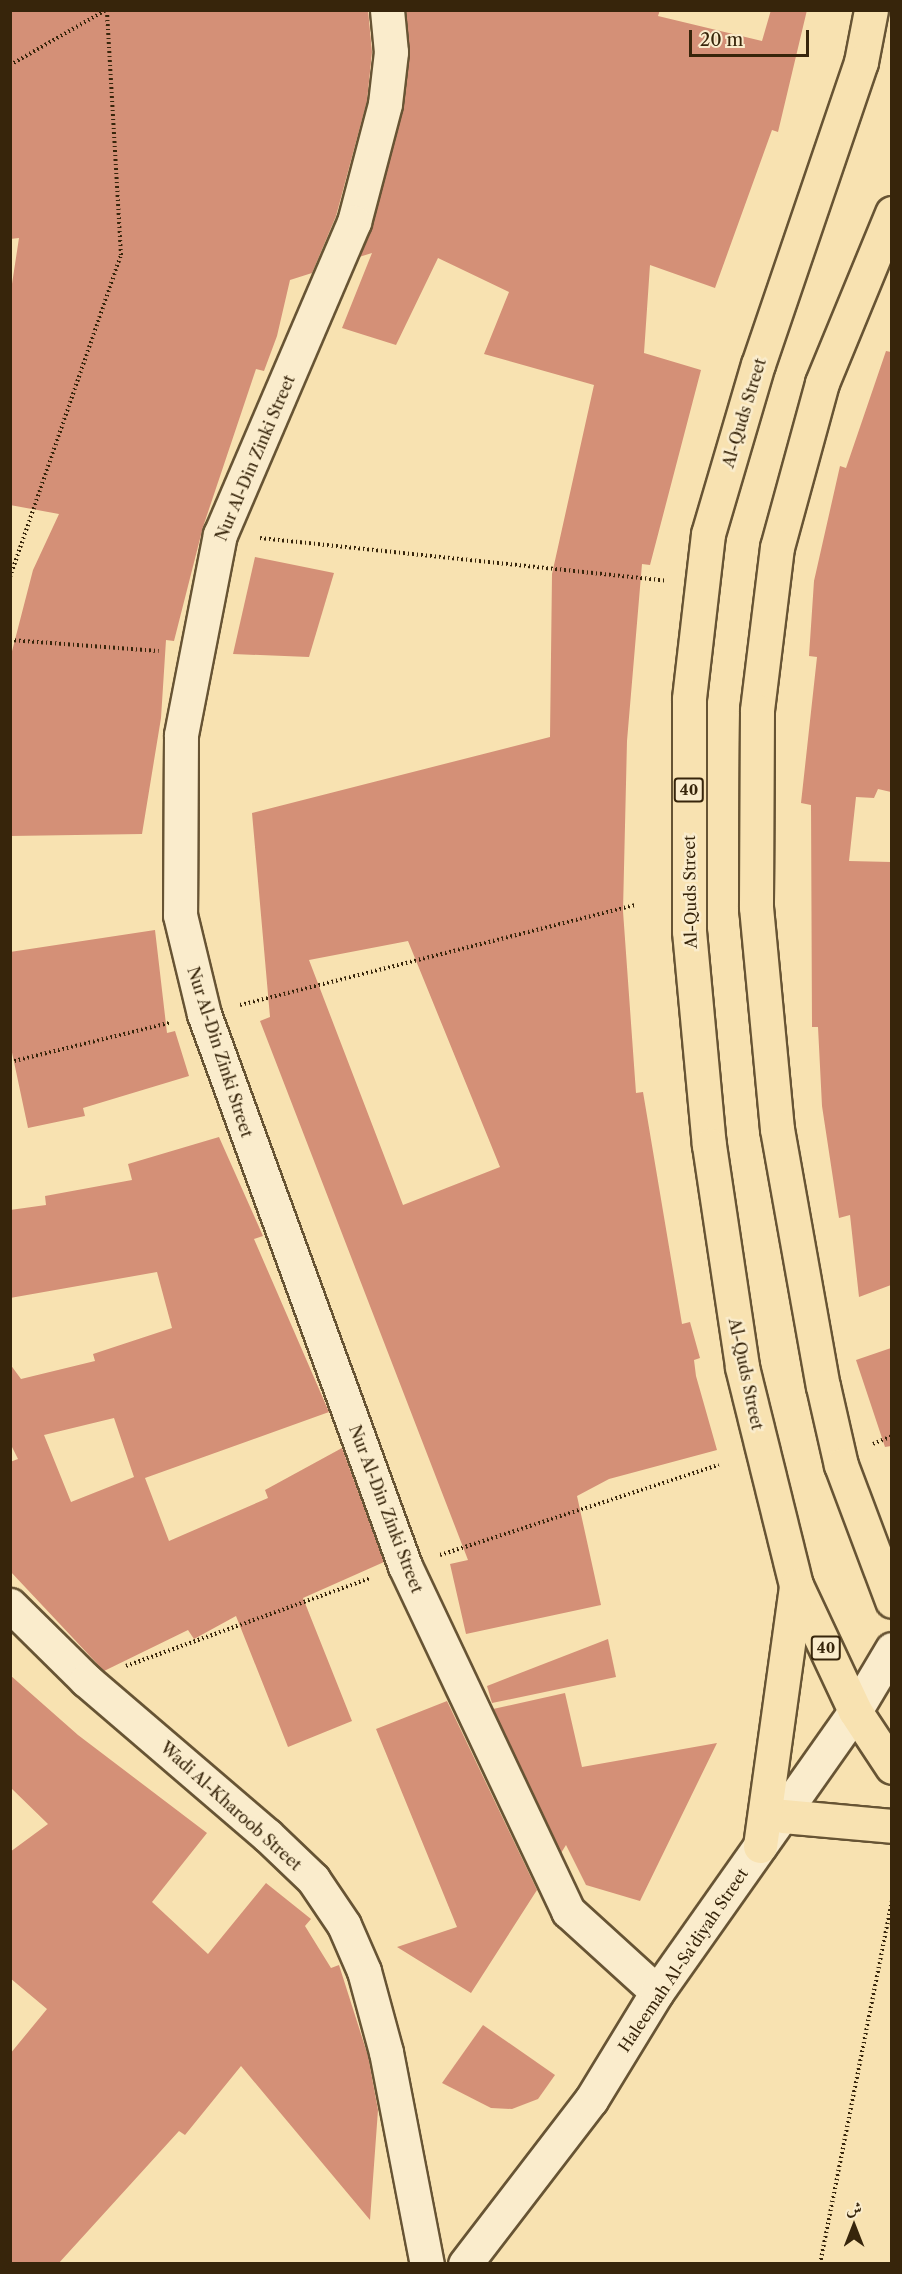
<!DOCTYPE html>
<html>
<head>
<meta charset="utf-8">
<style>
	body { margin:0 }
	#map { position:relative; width:902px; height:2274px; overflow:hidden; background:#f8e2b1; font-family:"Libre Caslon Text",Amiri,serif }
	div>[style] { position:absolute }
	.building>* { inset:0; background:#d49077 }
	.path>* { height:4px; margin-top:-2px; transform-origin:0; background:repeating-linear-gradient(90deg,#37250b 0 1.5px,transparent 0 4.5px) }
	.roads { filter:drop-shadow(2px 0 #675434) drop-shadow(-2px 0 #675434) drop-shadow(0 2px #675434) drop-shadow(0 -2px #675434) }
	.minor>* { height:33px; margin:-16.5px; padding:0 16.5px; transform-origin:16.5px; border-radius:16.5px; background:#faeccc }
	.tertiary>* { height:33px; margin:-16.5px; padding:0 16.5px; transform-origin:16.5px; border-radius:16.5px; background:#faeccc }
	.trunk>* { height:33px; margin:-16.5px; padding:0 16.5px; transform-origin:16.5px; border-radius:16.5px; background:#f8e2b1 }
	span { translate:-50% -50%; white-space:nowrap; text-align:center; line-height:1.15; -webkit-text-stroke:5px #faeccc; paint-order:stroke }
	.shield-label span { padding:2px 4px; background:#faeccc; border:2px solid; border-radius:4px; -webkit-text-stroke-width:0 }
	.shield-label { font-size:15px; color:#37250b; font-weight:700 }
	.street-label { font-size:16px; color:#37250b }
	.frame { position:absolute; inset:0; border:12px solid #37250b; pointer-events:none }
	.north { position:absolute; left:824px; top:2196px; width:60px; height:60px; -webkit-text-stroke:4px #faeccc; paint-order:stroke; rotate:0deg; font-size:16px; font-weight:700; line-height:24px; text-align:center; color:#37250b }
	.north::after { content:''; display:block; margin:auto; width:21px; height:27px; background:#37250b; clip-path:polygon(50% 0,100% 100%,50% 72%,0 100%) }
	.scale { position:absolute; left:689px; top:30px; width:120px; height:27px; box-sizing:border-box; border:3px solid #37250b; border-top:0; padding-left:8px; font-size:18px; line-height:21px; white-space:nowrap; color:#37250b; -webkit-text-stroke:4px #faeccc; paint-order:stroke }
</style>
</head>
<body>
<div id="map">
	<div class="building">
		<div style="clip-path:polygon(10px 10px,368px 10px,372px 52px,367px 101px,336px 216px,312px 273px,290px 280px,277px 336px,264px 371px,256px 369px,203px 527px,174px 641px,166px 640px,161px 718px,142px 834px,10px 836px,10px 659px,33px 570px,59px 514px,10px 505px,10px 297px,19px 238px,10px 239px)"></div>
		<div style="clip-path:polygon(evenodd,406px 10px,660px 10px,658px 16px,762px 41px,771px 10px,807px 10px,778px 132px,772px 130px,715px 288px,650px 265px,644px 353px,701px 370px,650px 565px,642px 564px,627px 741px,623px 911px,636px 1093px,643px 1092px,682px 1324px,690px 1322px,700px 1358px,694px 1360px,696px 1376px,717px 1450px,609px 1479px,577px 1496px,601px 1605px,466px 1634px,450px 1564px,468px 1560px,260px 1021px,270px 1017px,252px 813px,550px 737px,552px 574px,594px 385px,484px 354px,509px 292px,438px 258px,396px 345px,342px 328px,372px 253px,359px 257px,403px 109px,410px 54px,406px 10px,408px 941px,500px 1167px,403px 1205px,309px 960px,408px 941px)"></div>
		<div style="clip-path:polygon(886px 351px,891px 352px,891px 792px,878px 789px,874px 798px,856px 797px,849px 861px,891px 862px,891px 1285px,859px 1297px,850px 1215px,839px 1218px,822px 1106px,818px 1027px,812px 1027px,811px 805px,801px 803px,817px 657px,809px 656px,814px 581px,840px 466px,846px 468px)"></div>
		<div style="clip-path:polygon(255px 557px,334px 573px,309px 657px,233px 654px)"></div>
		<div style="clip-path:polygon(155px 930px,167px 1033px,175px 1031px,189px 1076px,83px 1108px,85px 1116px,28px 1128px,10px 1043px,10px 952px)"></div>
		<div style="clip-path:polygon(evenodd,219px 1137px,263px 1236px,254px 1239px,329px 1412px,145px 1478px,169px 1541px,268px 1498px,265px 1490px,342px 1448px,384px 1562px,303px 1598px,352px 1721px,288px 1747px,236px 1616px,194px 1639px,188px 1630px,104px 1671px,10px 1571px,10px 1462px,18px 1459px,10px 1443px,10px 1364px,21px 1379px,95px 1361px,93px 1354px,172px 1328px,157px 1272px,10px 1298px,10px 1210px,46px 1205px,45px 1196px,132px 1180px,128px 1164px,219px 1137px,114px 1418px,134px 1477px,71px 1502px,44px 1435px,114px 1418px)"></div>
		<div style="clip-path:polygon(891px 1348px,891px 1446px,885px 1447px,856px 1360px)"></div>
		<div style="clip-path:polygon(608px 1639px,616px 1677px,492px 1703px,487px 1686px)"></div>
		<div style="clip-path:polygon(10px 1675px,78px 1735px,207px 1833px,152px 1902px,208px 1954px,266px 1883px,311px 1919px,305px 1926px,331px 1968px,339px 1965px,368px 2056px,378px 2110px,370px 2220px,241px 2066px,185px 2135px,179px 2131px,58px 2264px,10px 2264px,10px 2054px,47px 2009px,10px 1978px,10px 1852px,48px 1824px,10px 1787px)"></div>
		<div style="clip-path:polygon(565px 1693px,582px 1767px,717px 1743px,640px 1901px,586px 1885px,566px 1845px,561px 1853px,493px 1709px)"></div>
		<div style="clip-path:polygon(447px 1701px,537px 1890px,471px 1993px,397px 1947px,457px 1927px,376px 1729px)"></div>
		<div style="clip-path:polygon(483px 2025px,555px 2075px,538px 2099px,512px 2109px,491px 2108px,442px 2083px)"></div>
	</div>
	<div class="path">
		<div style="left:10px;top:65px;width:111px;rotate:-29.8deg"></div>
		<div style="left:260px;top:538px;width:409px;rotate:6deg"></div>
		<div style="left:10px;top:577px;width:341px;rotate:-71deg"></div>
		<div style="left:121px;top:255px;width:245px;rotate:-93.3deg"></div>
		<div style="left:10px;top:640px;width:149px;rotate:4.2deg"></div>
		<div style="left:240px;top:1005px;width:407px;rotate:-14.2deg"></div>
		<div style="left:10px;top:1062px;width:164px;rotate:-13.8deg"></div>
		<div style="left:873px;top:1444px;width:21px;rotate:-23deg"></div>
		<div style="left:440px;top:1555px;width:293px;rotate:-17.9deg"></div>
		<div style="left:126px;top:1666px;width:259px;rotate:-19.8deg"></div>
		<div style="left:820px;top:2264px;width:372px;rotate:-78.8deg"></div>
	</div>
	<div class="roads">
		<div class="minor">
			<div style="left:10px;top:1605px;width:107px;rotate:44.6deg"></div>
			<div style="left:86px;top:1680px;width:238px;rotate:40.6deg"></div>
			<div style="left:267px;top:1835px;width:64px;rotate:43.7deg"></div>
			<div style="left:313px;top:1879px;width:55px;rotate:56deg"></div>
			<div style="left:344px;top:1925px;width:50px;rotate:66.5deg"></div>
			<div style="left:364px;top:1971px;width:84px;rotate:74.8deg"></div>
			<div style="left:386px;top:2052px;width:216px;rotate:79.1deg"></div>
		</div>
		<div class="tertiary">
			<div style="left:387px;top:10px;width:42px;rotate:84.6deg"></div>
			<div style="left:391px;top:52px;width:52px;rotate:96.6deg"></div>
			<div style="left:385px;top:104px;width:122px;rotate:104.7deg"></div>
			<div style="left:354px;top:222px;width:340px;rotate:113.2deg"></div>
			<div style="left:220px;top:534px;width:205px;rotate:101deg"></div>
			<div style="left:181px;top:735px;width:180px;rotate:90.3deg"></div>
			<div style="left:180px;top:915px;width:102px;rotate:76.4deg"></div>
			<div style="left:204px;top:1014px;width:587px;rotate:69.99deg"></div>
			<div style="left:405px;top:1566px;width:382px;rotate:64.7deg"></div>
			<div style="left:568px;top:1911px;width:120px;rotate:42.3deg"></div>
			<div style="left:465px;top:2264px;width:207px;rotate:-52.5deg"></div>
			<div style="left:591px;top:2100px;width:127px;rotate:-58.6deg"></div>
			<div style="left:657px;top:1992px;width:344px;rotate:-54.8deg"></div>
			<div style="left:855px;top:1711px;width:72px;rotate:-59.2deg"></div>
		</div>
		<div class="trunk">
			<div style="left:871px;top:10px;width:53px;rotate:100.9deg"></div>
			<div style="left:861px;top:62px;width:319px;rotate:108.8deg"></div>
			<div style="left:758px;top:364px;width:177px;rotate:106.4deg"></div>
			<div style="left:708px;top:534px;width:166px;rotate:96.6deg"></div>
			<div style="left:689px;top:699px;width:232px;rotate:90deg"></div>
			<div style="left:689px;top:931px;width:215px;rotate:84.7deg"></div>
			<div style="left:709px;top:1145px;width:224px;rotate:81.5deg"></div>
			<div style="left:742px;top:1367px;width:225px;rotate:76.1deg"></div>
			<div style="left:796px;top:1585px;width:139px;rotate:64.9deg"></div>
			<div style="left:855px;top:1711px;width:67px;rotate:56.5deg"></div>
			<div style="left:892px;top:213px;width:184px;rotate:112.4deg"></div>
			<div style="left:822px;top:383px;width:170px;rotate:105.3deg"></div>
			<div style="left:777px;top:547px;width:165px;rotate:97deg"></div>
			<div style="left:757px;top:711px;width:196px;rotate:90.3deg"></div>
			<div style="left:756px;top:907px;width:223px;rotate:84.6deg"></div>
			<div style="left:777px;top:1129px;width:261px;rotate:79.9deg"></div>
			<div style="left:823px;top:1386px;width:81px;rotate:77.2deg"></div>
			<div style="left:841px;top:1465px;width:145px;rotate:69.4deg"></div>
			<div style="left:783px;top:1816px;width:109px;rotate:5.2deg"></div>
			<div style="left:760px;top:1846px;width:263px;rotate:-82.1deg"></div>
		</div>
	</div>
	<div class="shield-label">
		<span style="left:689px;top:790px">40</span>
		<span style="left:826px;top:1648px">40</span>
	</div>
	<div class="street-label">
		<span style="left:744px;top:413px;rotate:-73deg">Al-Quds Street</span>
		<span style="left:255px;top:458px;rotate:-67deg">Nur Al-Din Zinki Street</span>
		<span style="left:690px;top:892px;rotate:-91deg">Al-Quds Street</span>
		<span style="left:220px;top:1052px;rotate:72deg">Nur Al-Din Zinki Street</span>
		<span style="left:746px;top:1374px;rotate:78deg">Al-Quds Street</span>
		<span style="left:386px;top:1509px;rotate:69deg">Nur Al-Din Zinki Street</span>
		<span style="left:231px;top:1806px;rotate:42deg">Wadi Al-Kharoob Street</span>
		<span style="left:683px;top:1960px;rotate:-56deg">Haleemah Al-Sa'diyah Street</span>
	</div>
	<div class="frame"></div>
	<div class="north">ش</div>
	<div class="scale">20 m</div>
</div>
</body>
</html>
